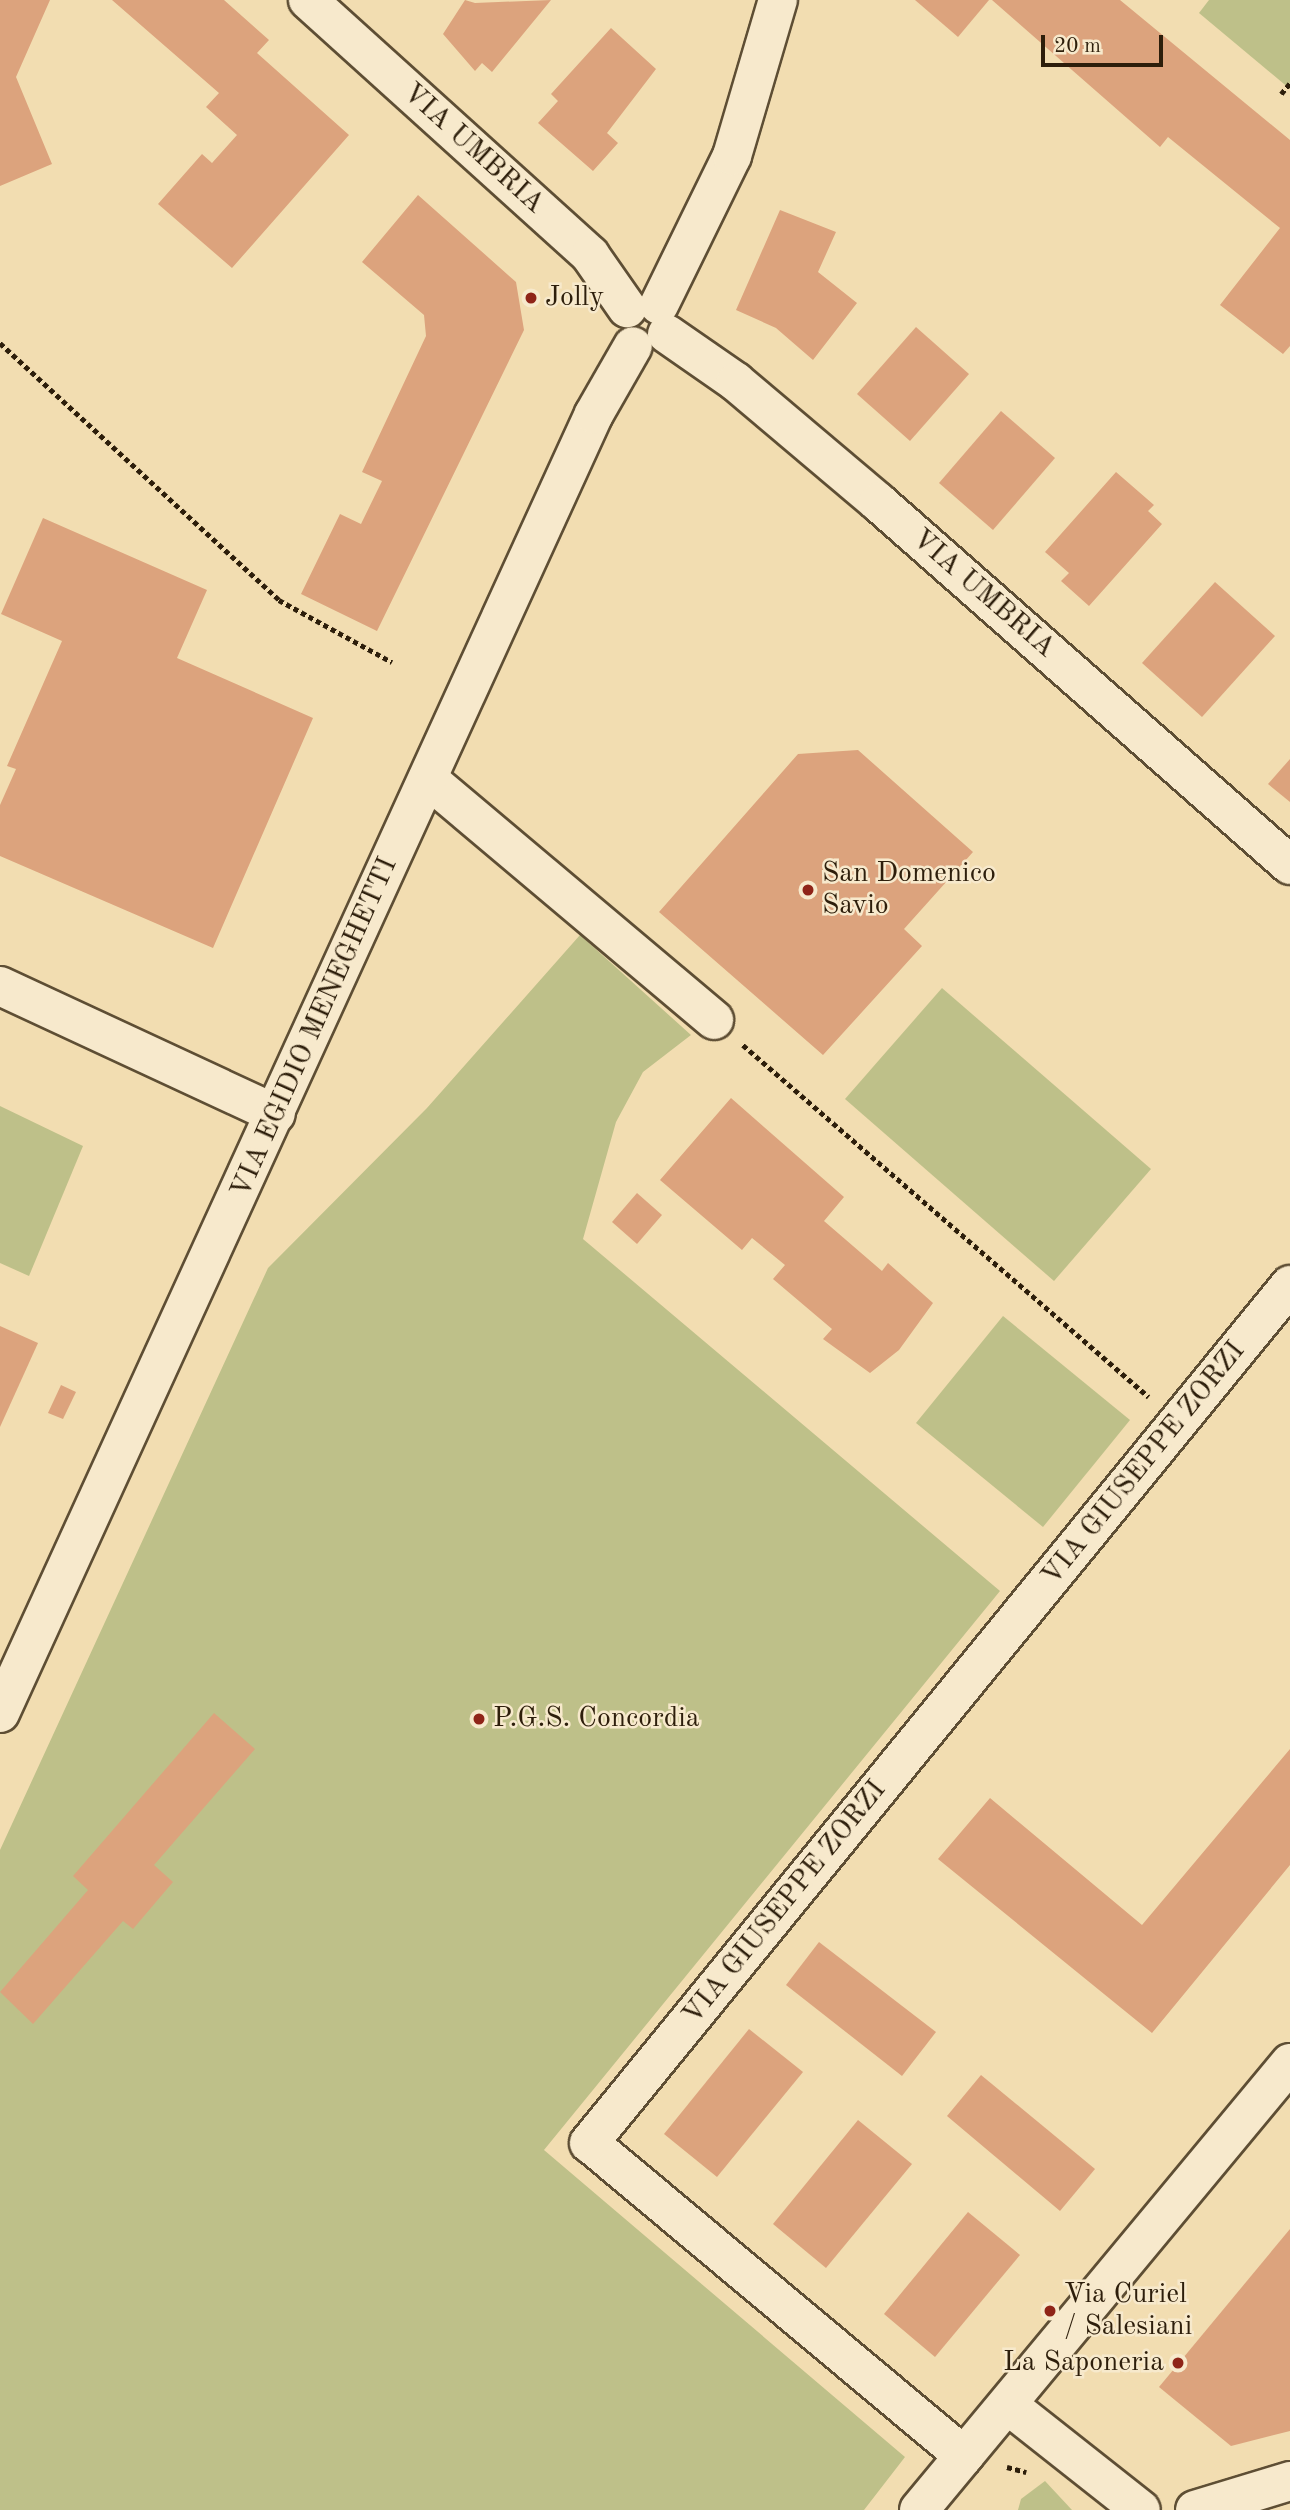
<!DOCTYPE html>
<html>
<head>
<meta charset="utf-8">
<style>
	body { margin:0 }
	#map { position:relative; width:1290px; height:2510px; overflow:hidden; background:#f2ddb1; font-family:"Old Standard TT",serif }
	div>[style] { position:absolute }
	.green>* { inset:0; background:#bec089 }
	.building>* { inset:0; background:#dca37d }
	.path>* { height:4.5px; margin-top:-2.25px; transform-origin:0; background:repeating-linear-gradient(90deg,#2d1e0b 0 5px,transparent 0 8.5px) }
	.roads { filter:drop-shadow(2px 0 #5e4e34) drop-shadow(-2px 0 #5e4e34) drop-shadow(0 2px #5e4e34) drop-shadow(0 -2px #5e4e34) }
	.minor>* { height:38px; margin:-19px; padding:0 19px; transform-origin:19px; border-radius:19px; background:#f7e9cc }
	.dots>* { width:19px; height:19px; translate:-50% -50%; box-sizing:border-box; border:4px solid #f7e9cc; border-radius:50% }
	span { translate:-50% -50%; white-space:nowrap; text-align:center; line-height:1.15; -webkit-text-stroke:5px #f7e9cc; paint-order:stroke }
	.street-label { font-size:28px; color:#2d1e0b }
	.poi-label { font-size:28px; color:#2d1e0b }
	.left { translate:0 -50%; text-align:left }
	.right { translate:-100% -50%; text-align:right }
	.scale { position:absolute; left:1041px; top:35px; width:122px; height:32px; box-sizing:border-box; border:4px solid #2d1e0b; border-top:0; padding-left:9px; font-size:21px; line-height:24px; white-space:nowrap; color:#2d1e0b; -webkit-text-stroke:5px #f7e9cc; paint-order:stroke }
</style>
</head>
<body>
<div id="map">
	<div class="green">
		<div style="clip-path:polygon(1209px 0,1290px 0,1290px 89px,1199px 13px)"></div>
		<div style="clip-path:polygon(580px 935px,691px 1035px,643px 1072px,616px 1122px,583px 1239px,1000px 1591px,544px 2150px,905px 2457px,864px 2510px,0 2510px,0 1850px,268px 1268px,427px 1108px)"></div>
		<div style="clip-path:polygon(942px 988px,1151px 1169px,1054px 1281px,845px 1099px)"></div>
		<div style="clip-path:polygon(0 1106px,83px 1146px,29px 1276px,0 1263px)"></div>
		<div style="clip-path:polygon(1003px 1316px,1130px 1420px,1043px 1527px,916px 1423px)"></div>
		<div style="clip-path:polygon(1045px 2481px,1072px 2510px,1018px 2510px,1021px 2499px)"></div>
	</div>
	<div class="building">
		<div style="clip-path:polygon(0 0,50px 0,16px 77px,52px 164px,0 186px)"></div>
		<div style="clip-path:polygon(112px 0,224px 0,269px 40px,257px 53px,349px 135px,232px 268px,158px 204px,202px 154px,212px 163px,237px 135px,206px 107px,219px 93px)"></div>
		<div style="clip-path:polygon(465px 0,475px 3px,551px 0,492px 72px,482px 63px,475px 71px,443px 34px)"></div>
		<div style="clip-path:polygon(915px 0,989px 0,958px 37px)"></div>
		<div style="clip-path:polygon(992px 0,1120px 0,1290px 140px,1290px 346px,1283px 354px,1220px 305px,1280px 228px,1168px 137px,1160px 147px)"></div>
		<div style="clip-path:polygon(611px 28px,656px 69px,607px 133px,618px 143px,593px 171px,538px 123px,558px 101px,551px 94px)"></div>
		<div style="clip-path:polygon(418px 195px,516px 282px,524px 330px,377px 631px,301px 594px,340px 514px,361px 524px,382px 481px,362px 472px,426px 336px,424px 315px,362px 262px)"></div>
		<div style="clip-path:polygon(780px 210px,836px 232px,818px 272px,857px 303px,813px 360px,776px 328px,736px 310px)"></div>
		<div style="clip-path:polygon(916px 327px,969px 374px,910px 441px,857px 394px)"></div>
		<div style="clip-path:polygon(1001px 411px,1055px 458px,993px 530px,939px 483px)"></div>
		<div style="clip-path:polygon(1116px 472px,1154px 505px,1148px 511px,1162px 524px,1089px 606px,1061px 581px,1069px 573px,1045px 552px)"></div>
		<div style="clip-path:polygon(43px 518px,207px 590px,177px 658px,313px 718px,213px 948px,0 856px,0 805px,16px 769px,7px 766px,62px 641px,1px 614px)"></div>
		<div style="clip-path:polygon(1215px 582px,1275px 636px,1202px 717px,1142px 663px)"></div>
		<div style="clip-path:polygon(858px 750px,973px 852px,904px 929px,922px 946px,823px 1055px,659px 912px,798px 754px)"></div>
		<div style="clip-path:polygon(1290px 759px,1290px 802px,1268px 784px)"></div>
		<div style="clip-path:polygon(731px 1098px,844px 1197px,824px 1221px,882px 1271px,888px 1263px,933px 1303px,899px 1350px,870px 1373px,823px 1339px,832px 1329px,773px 1279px,785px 1265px,752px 1238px,742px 1250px,660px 1180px)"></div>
		<div style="clip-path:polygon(637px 1193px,662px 1215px,637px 1244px,612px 1222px)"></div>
		<div style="clip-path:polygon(0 1326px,38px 1343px,0 1427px)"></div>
		<div style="clip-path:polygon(61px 1385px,76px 1392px,63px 1419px,48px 1413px)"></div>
		<div style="clip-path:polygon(214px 1713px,255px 1749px,154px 1865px,173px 1882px,133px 1929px,123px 1921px,33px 2024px,0 1992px,88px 1890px,73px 1876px)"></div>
		<div style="clip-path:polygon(1290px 1749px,1290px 1865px,1152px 2033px,938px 1859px,990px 1798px,1142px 1925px)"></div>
		<div style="clip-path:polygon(819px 1942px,936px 2032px,902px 2076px,786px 1985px)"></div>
		<div style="clip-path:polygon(749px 2029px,803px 2072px,717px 2177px,664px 2134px)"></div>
		<div style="clip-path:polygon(981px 2075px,1095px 2169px,1060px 2211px,947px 2116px)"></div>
		<div style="clip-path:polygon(858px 2120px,912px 2164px,826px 2268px,773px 2224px)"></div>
		<div style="clip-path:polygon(968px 2212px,1020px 2255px,935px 2357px,884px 2314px)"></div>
		<div style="clip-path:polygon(1290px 2229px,1290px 2431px,1231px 2446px,1159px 2387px)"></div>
	</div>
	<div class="path">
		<div style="left:1281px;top:94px;width:14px;rotate:-51deg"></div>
		<div style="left:0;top:343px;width:379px;rotate:42.6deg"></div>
		<div style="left:279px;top:600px;width:129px;rotate:28.8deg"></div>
		<div style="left:743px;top:1045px;width:537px;rotate:40.93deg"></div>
		<div style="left:1007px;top:2467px;width:20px;rotate:15deg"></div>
	</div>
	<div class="roads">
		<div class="minor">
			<div style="left:308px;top:0;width:380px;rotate:42.1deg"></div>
			<div style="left:590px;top:255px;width:65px;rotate:55.1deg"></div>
			<div style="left:659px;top:305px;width:166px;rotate:-63.9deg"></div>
			<div style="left:732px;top:156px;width:163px;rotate:-73.6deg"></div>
			<div style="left:667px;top:334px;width:84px;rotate:34.8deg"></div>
			<div style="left:736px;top:382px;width:186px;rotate:40.2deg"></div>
			<div style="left:878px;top:502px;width:549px;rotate:41.38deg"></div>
			<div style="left:428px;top:779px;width:374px;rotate:40.1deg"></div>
			<div style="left:0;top:986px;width:304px;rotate:24.9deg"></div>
			<div style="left:0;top:1713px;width:1428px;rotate:-65.43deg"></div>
			<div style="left:594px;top:414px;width:78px;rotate:-60.2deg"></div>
			<div style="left:1008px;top:2405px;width:169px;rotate:38.3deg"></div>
			<div style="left:964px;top:2456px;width:488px;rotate:-140.1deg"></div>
			<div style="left:589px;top:2143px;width:1108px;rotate:-50.75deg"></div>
			<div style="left:919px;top:2510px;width:581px;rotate:-50.31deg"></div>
			<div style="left:1195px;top:2510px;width:99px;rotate:-17deg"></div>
		</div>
	</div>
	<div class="dots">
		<div style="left:531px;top:298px;background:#8f2418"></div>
		<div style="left:808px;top:890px;background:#8f2418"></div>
		<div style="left:479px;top:1719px;background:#8f2418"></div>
		<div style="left:1050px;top:2311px;background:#8f2418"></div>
		<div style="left:1178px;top:2363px;background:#8f2418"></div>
	</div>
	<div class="street-label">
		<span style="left:473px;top:149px;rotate:42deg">VIA UMBRIA</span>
		<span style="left:983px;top:594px;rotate:41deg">VIA UMBRIA</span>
		<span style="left:315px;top:1028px;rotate:-66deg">VIA EGIDIO MENEGHETTI</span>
		<span style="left:1144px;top:1464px;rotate:-51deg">VIA GIUSEPPE ZORZI</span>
		<span style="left:785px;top:1903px;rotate:-51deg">VIA GIUSEPPE ZORZI</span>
	</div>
	<div class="poi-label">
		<span class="left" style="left:545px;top:298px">Jolly</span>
		<span class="left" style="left:822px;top:890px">San Domenico<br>Savio</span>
		<span class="left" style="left:493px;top:1719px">P.G.S. Concordia</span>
		<span class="left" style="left:1064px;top:2311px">Via Curiel<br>/ Salesiani</span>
		<span class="right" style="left:1164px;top:2363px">La Saponeria</span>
	</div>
	<div class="scale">20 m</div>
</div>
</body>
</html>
